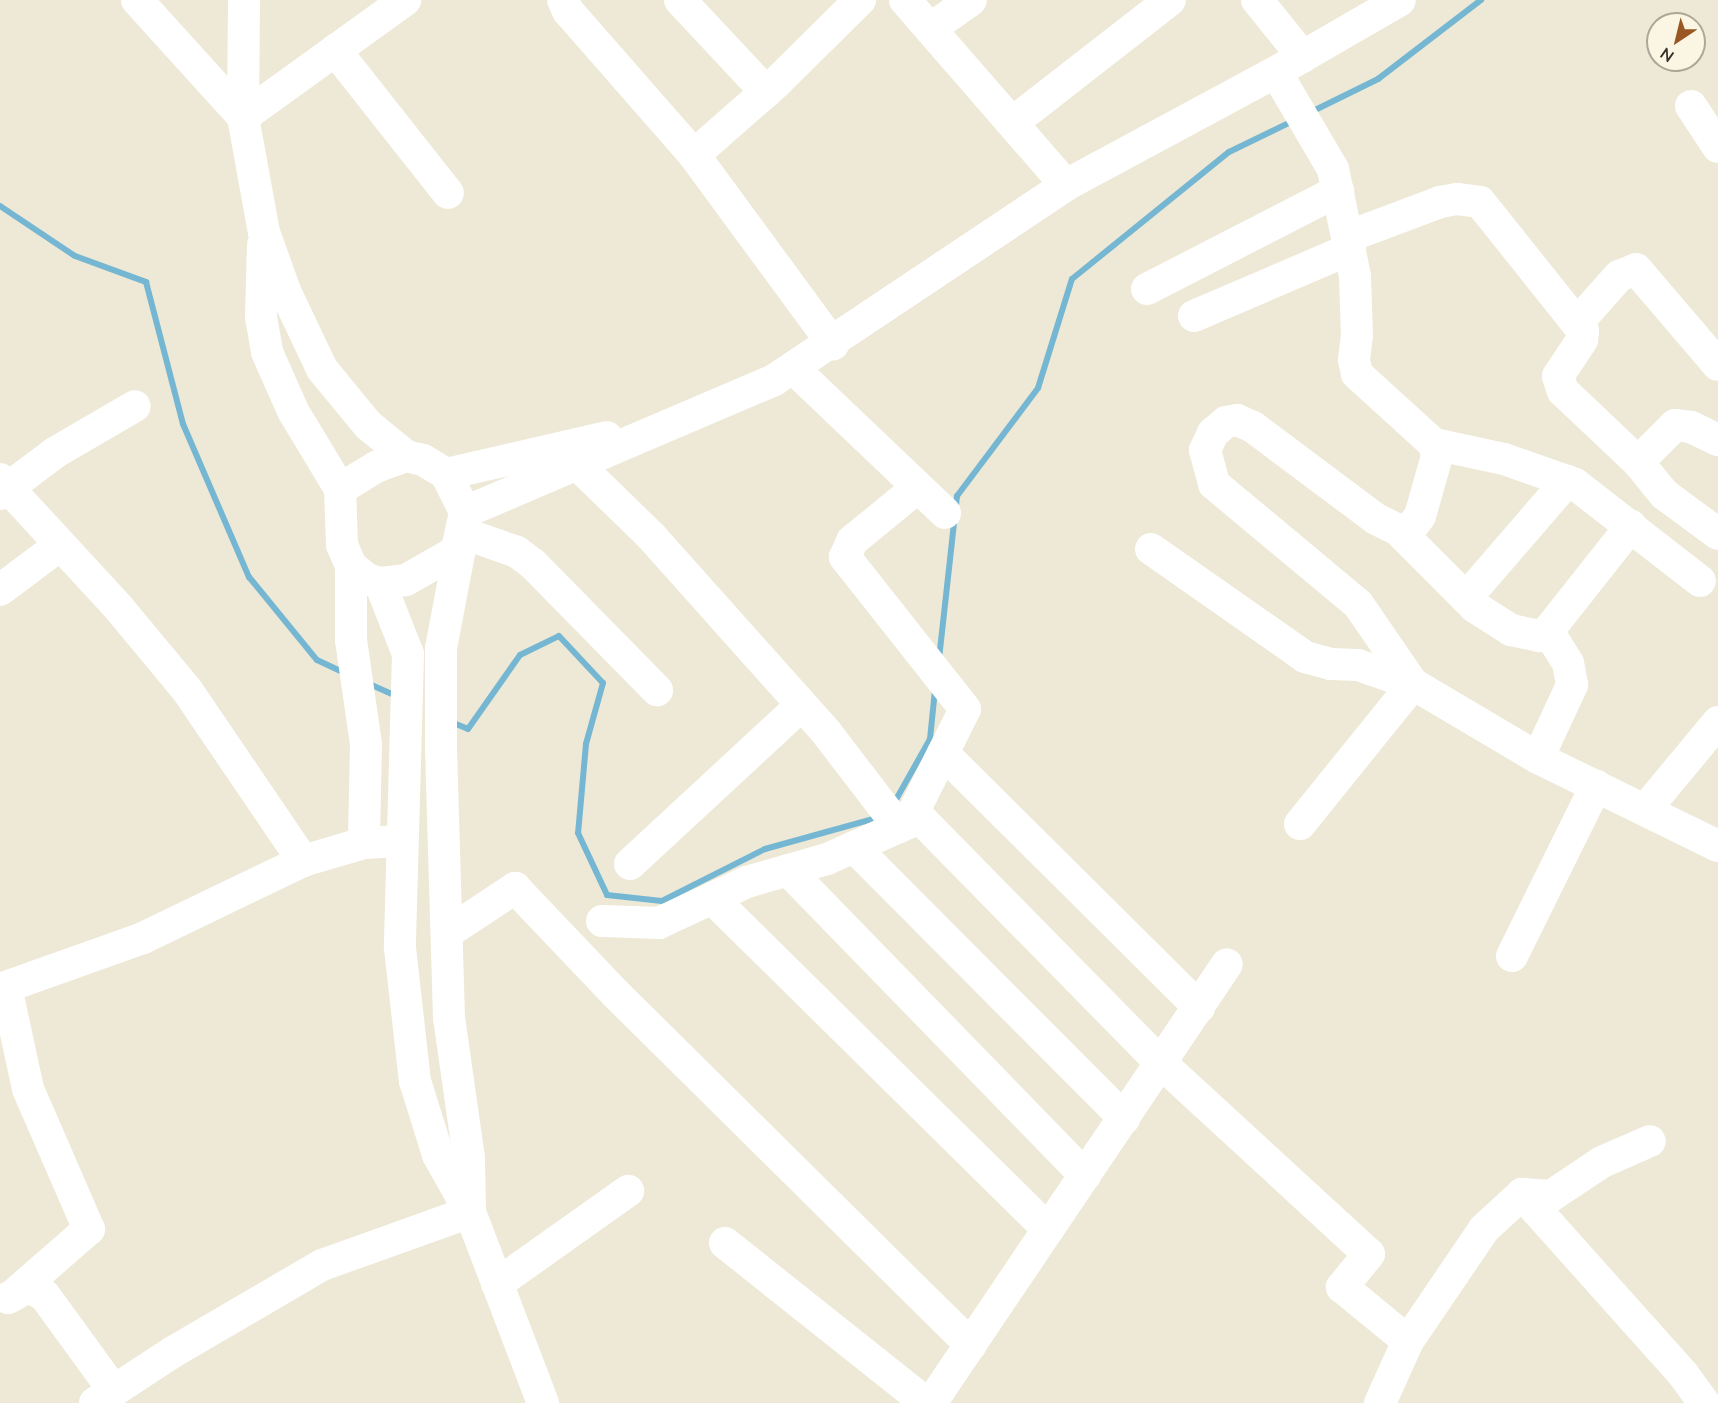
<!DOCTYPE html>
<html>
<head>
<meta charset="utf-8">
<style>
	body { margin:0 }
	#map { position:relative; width:1718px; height:1403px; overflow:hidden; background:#eee9d6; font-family:Mulish,sans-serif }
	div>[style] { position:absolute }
	.stream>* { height:6px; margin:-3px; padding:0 3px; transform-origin:3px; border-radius:3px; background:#75b7d2 }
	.minor>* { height:32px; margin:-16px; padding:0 16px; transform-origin:16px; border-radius:16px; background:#fff }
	span { translate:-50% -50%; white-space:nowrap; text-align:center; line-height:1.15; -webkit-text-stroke:6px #fbf6e3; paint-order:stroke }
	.north { position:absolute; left:1646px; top:12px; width:60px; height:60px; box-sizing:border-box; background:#fbf6e3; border:2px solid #aba899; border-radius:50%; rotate:215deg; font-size:16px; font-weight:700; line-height:24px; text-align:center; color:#34322b }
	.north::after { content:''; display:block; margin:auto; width:21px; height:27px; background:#995823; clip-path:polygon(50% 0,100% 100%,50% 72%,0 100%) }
</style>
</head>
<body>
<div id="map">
	<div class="stream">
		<div style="left:1309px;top:113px;width:77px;rotate:-26.2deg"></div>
		<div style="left:1378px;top:79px;width:130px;rotate:-37.5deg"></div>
		<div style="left:0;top:206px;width:90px;rotate:33.7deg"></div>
		<div style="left:75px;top:256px;width:76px;rotate:20.1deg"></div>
		<div style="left:146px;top:282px;width:147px;rotate:75.4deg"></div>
		<div style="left:183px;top:424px;width:167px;rotate:66.7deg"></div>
		<div style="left:249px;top:577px;width:107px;rotate:50.7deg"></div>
		<div style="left:317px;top:660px;width:33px;rotate:25deg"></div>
		<div style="left:939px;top:659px;width:164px;rotate:-83.7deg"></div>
		<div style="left:957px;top:496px;width:135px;rotate:-53.1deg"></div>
		<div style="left:1038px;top:388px;width:114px;rotate:-72.7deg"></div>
		<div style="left:1072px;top:279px;width:202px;rotate:-39deg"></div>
		<div style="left:1229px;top:152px;width:73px;rotate:-25.9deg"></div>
		<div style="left:367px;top:683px;width:34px;rotate:24deg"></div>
		<div style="left:451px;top:722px;width:18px;rotate:22deg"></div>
		<div style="left:468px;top:729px;width:90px;rotate:-54.9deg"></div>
		<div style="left:520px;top:655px;width:43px;rotate:-26deg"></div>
		<div style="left:559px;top:636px;width:64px;rotate:46.9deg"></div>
		<div style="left:603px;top:683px;width:63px;rotate:105.6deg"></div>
		<div style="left:586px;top:744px;width:89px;rotate:95.1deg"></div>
		<div style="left:578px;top:833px;width:68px;rotate:64.9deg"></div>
		<div style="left:607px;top:895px;width:55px;rotate:6.2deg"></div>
		<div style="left:662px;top:901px;width:115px;rotate:-26.8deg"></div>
		<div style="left:765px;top:849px;width:119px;rotate:-15.5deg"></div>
		<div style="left:893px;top:805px;width:76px;rotate:-60.7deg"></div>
		<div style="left:930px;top:739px;width:49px;rotate:-84.2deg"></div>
	</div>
	<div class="minor">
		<div style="left:137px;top:0;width:158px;rotate:47.8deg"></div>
		<div style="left:243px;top:117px;width:200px;rotate:-35.8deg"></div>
		<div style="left:244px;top:0;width:117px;rotate:90.5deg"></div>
		<div style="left:243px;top:117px;width:117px;rotate:79.7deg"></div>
		<div style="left:264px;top:232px;width:63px;rotate:70.4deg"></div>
		<div style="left:285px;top:291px;width:86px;rotate:64.6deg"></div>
		<div style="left:322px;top:369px;width:72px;rotate:50.6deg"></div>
		<div style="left:368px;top:425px;width:49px;rotate:39.2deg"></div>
		<div style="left:563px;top:0;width:12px;rotate:66deg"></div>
		<div style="left:568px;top:11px;width:191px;rotate:48.8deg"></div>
		<div style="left:694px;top:155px;width:235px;rotate:53.7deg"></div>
		<div style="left:680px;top:0;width:126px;rotate:46.9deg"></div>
		<div style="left:905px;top:0;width:245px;rotate:49deg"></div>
		<div style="left:1257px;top:0;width:73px;rotate:51.1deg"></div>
		<div style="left:930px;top:29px;width:50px;rotate:-35.3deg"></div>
		<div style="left:335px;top:50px;width:182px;rotate:51.7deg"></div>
		<div style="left:1276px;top:72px;width:113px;rotate:59.6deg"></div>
		<div style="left:1333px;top:169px;width:109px;rotate:78.4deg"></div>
		<div style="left:1355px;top:276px;width:59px;rotate:88.1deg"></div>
		<div style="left:1357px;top:335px;width:25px;rotate:97deg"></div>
		<div style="left:1354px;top:360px;width:14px;rotate:78deg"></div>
		<div style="left:1357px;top:374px;width:104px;rotate:42.3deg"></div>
		<div style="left:1434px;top:444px;width:12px;rotate:76deg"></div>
		<div style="left:1437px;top:456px;width:62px;rotate:105.8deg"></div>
		<div style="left:1420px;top:516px;width:15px;rotate:127deg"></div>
		<div style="left:1411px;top:528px;width:13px;rotate:171deg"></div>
		<div style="left:1398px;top:530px;width:25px;rotate:-153deg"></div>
		<div style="left:1376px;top:519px;width:154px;rotate:-143.2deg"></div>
		<div style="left:1253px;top:427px;width:17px;rotate:-156deg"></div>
		<div style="left:1237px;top:420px;width:11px;rotate:170deg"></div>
		<div style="left:1226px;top:422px;width:17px;rotate:140deg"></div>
		<div style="left:1213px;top:433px;width:19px;rotate:115deg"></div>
		<div style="left:1205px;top:450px;width:35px;rotate:75deg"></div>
		<div style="left:1214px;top:484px;width:187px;rotate:39.8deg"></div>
		<div style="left:1358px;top:604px;width:97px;rotate:55.5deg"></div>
		<div style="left:1413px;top:684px;width:180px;rotate:128.9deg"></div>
		<div style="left:1691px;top:106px;width:49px;rotate:56.6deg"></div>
		<div style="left:1012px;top:123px;width:200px;rotate:-37.9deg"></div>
		<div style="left:694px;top:155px;width:111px;rotate:-41.3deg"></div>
		<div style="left:777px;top:82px;width:117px;rotate:-44.7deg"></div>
		<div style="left:1347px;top:237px;width:99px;rotate:-20.6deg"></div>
		<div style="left:1440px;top:202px;width:17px;rotate:-10deg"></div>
		<div style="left:1457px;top:199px;width:23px;rotate:7deg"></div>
		<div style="left:1480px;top:202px;width:165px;rotate:51.4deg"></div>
		<div style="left:1583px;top:331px;width:9px;rotate:96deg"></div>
		<div style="left:1582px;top:340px;width:43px;rotate:123.7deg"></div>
		<div style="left:1558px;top:376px;width:16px;rotate:72deg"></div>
		<div style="left:1563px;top:391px;width:103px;rotate:43.4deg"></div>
		<div style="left:1638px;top:462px;width:41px;rotate:50.9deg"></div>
		<div style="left:1664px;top:494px;width:67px;rotate:36.5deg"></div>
		<div style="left:263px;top:245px;width:72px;rotate:91.6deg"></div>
		<div style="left:261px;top:317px;width:36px;rotate:80deg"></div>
		<div style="left:267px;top:352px;width:64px;rotate:66.2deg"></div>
		<div style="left:293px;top:411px;width:91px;rotate:58.9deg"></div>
		<div style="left:1147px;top:289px;width:215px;rotate:-27.2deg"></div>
		<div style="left:1194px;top:316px;width:170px;rotate:-23.2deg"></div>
		<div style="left:1578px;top:322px;width:62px;rotate:-48.3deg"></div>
		<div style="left:1619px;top:276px;width:18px;rotate:-22deg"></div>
		<div style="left:1636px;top:269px;width:126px;rotate:49.5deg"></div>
		<div style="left:793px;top:368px;width:210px;rotate:43.6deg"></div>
		<div style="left:1434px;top:444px;width:72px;rotate:12.1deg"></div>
		<div style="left:1504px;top:459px;width:75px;rotate:19.4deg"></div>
		<div style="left:1575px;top:484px;width:158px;rotate:37.8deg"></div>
		<div style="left:1638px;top:462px;width:52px;rotate:-45deg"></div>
		<div style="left:1675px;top:425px;width:16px;rotate:7deg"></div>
		<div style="left:1691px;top:427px;width:30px;rotate:26deg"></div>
		<div style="left:578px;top:465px;width:102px;rotate:44.2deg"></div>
		<div style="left:651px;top:536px;width:263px;rotate:48.2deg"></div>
		<div style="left:826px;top:732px;width:120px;rotate:52.5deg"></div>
		<div style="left:446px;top:474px;width:42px;rotate:63.4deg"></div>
		<div style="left:465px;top:512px;width:40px;rotate:102deg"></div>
		<div style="left:457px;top:551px;width:59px;rotate:150.4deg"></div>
		<div style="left:406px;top:580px;width:26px;rotate:173deg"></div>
		<div style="left:380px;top:583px;width:14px;rotate:-163deg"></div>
		<div style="left:367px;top:579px;width:21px;rotate:-141deg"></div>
		<div style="left:351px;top:566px;width:23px;rotate:-113deg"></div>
		<div style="left:342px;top:545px;width:56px;rotate:-92deg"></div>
		<div style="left:340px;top:489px;width:42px;rotate:-31.4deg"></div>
		<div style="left:376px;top:467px;width:32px;rotate:-20deg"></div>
		<div style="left:406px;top:456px;width:17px;rotate:13deg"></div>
		<div style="left:423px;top:460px;width:27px;rotate:31deg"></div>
		<div style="left:446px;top:474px;width:165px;rotate:-12.9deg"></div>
		<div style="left:0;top:479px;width:174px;rotate:47.3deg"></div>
		<div style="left:118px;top:607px;width:108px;rotate:50.3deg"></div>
		<div style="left:187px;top:690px;width:207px;rotate:55.8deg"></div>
		<div style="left:0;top:494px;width:70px;rotate:-36.9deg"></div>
		<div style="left:56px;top:452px;width:91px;rotate:-30.2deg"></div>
		<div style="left:465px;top:512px;width:336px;rotate:-23.1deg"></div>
		<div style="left:774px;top:380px;width:351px;rotate:-33.7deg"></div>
		<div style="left:1066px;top:185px;width:238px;rotate:-28.3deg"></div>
		<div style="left:1276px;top:72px;width:143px;rotate:-30.1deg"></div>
		<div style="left:1398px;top:530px;width:109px;rotate:45deg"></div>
		<div style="left:1475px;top:607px;width:43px;rotate:32.6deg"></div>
		<div style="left:1511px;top:630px;width:30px;rotate:12deg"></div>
		<div style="left:1540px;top:636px;width:9px;rotate:-32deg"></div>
		<div style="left:1548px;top:631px;width:134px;rotate:-51.7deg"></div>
		<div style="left:1151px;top:549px;width:188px;rotate:35deg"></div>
		<div style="left:1305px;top:657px;width:27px;rotate:15deg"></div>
		<div style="left:1331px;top:664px;width:27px;rotate:2deg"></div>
		<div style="left:1358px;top:665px;width:58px;rotate:19.1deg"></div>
		<div style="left:1413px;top:684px;width:145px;rotate:30.6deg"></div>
		<div style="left:1538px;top:758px;width:200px;rotate:26.1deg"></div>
		<div style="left:351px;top:566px;width:74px;rotate:90deg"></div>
		<div style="left:351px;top:640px;width:105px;rotate:81.8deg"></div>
		<div style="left:366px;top:744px;width:99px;rotate:91.2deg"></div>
		<div style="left:380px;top:583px;width:76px;rotate:68.5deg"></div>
		<div style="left:408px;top:654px;width:294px;rotate:91.6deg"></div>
		<div style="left:400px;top:948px;width:134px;rotate:83.6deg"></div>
		<div style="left:415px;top:1081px;width:77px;rotate:72.7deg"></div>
		<div style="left:438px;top:1155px;width:65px;rotate:60.7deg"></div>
		<div style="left:470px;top:1212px;width:204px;rotate:69.1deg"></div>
		<div style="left:0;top:590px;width:75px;rotate:-36.9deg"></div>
		<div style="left:1466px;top:598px;width:155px;rotate:-49.2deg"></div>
		<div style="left:943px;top:753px;width:361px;rotate:44.8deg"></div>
		<div style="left:1538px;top:758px;width:81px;rotate:-65deg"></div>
		<div style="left:1572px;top:685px;width:22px;rotate:-100deg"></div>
		<div style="left:1568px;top:663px;width:38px;rotate:-122deg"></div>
		<div style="left:1645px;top:810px;width:114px;rotate:-50.3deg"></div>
		<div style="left:914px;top:812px;width:352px;rotate:45.5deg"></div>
		<div style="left:1161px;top:1063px;width:282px;rotate:42.6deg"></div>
		<div style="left:1369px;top:1254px;width:43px;rotate:129.3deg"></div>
		<div style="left:1342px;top:1287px;width:85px;rotate:39.3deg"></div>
		<div style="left:854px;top:847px;width:383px;rotate:45.1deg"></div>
		<div style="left:630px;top:864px;width:234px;rotate:-42.8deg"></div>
		<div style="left:788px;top:870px;width:426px;rotate:45.8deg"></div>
		<div style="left:712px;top:898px;width:472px;rotate:44.6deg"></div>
		<div style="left:602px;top:921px;width:57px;rotate:2deg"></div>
		<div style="left:659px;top:923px;width:97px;rotate:-25deg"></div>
		<div style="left:747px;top:882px;width:83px;rotate:-16deg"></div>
		<div style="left:827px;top:859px;width:89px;rotate:-24deg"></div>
		<div style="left:908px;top:823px;width:127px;rotate:-63.4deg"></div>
		<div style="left:965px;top:709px;width:194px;rotate:-128.3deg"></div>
		<div style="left:845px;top:557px;width:17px;rotate:-66deg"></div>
		<div style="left:852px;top:541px;width:85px;rotate:-39.3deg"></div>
		<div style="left:447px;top:933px;width:82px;rotate:-33.5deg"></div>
		<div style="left:515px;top:888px;width:146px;rotate:46.4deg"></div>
		<div style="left:616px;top:994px;width:499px;rotate:44.7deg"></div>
		<div style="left:1512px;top:956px;width:190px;rotate:-63.7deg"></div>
		<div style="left:6px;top:987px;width:104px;rotate:77.8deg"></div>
		<div style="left:28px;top:1089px;width:153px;rotate:66.5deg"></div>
		<div style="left:89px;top:1229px;width:94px;rotate:138.9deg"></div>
		<div style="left:0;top:989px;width:152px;rotate:-19.6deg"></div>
		<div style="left:143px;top:938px;width:178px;rotate:-25.7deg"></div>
		<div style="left:303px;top:861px;width:64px;rotate:-16.4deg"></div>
		<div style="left:364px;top:843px;width:37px;rotate:-3deg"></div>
		<div style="left:1522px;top:1194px;width:241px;rotate:48.2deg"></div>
		<div style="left:1683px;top:1374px;width:36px;rotate:54deg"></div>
		<div style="left:470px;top:1212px;width:54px;rotate:-91.1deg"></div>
		<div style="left:469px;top:1158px;width:141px;rotate:-98.1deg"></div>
		<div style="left:449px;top:1018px;width:268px;rotate:-91.7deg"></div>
		<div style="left:441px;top:750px;width:102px;rotate:-90deg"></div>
		<div style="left:441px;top:648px;width:117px;rotate:-79.2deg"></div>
		<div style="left:463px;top:533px;width:57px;rotate:19.4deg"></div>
		<div style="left:517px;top:552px;width:20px;rotate:37deg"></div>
		<div style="left:533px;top:564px;width:177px;rotate:45.5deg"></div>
		<div style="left:725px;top:1243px;width:257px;rotate:38.5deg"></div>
		<div style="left:497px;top:1284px;width:161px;rotate:-35.4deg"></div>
		<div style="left:8px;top:1298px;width:24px;rotate:-28deg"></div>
		<div style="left:29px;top:1287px;width:18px;rotate:29deg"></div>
		<div style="left:45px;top:1296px;width:117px;rotate:54deg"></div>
		<div style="left:95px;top:1403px;width:93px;rotate:-33.2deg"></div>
		<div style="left:173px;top:1352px;width:173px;rotate:-30.3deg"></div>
		<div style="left:322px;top:1265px;width:157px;rotate:-19.7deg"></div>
		<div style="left:931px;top:1403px;width:529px;rotate:-56.01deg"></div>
		<div style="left:1380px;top:1403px;width:68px;rotate:-65.7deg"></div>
		<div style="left:1408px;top:1341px;width:135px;rotate:-55.8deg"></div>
		<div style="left:1484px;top:1229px;width:52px;rotate:-42.6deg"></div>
		<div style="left:1522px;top:1194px;width:29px;rotate:4deg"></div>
		<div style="left:1551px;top:1196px;width:61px;rotate:-33.7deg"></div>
		<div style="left:1602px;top:1162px;width:52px;rotate:-23.6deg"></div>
	</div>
	<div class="north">N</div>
</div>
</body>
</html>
